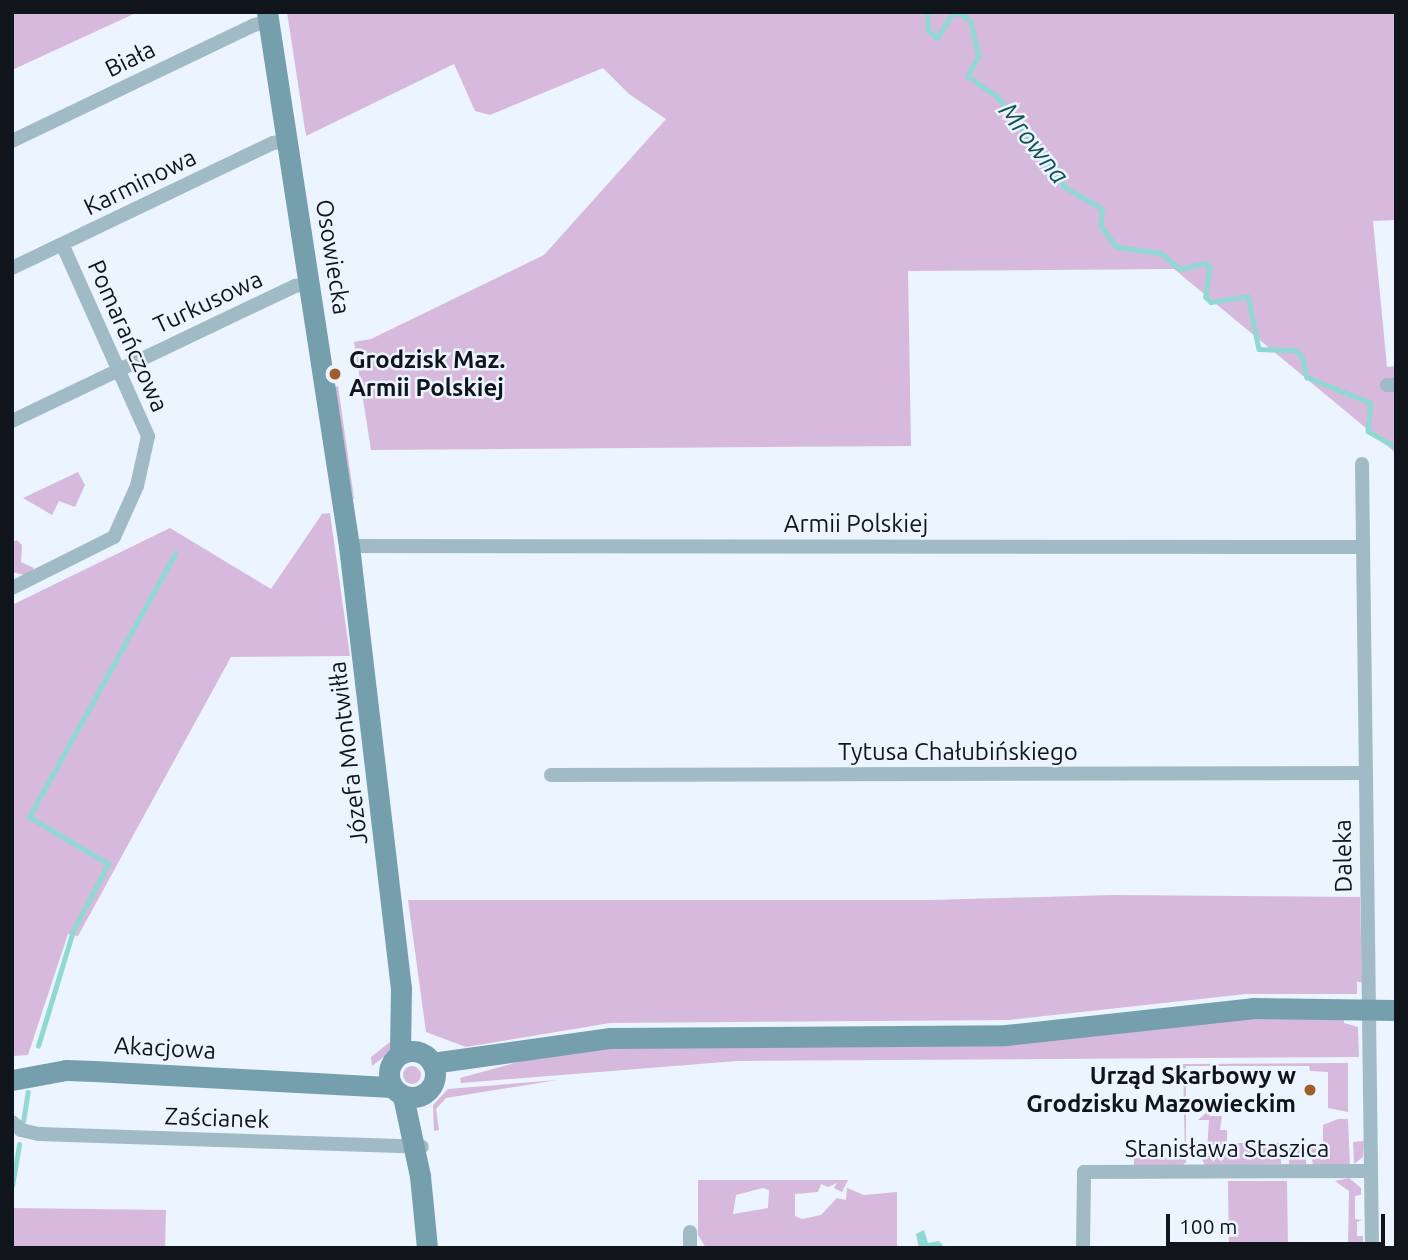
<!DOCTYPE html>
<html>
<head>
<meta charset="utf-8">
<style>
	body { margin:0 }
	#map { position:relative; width:1408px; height:1260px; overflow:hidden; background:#ebf4ff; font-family:Ubuntu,sans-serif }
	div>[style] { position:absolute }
	.green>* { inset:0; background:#d6b9dd }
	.round { border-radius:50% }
	.water>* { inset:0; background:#8fd8d3 }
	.stream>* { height:4.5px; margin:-2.25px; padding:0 2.25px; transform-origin:2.25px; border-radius:2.25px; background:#8fd8d3 }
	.street>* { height:14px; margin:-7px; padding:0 7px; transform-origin:7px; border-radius:7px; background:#a0bbc5 }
	.secondary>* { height:21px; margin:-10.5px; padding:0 10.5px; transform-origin:10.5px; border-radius:10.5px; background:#769fae }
	.secondary>.ring { margin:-10.5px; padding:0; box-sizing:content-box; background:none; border:21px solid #769fae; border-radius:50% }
	.dots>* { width:19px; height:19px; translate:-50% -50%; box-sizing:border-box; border:4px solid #ebf4ff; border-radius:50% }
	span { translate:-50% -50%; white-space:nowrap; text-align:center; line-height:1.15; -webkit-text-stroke:5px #ebf4ff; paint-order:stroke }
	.street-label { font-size:24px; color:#10151b }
	.poi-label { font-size:24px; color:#10151b; font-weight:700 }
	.left { translate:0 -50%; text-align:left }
	.right { translate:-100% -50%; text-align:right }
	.water-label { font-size:26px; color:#11514e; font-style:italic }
	.frame { position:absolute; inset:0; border:14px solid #10151b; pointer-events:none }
	.scale { position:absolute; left:1166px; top:1214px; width:219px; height:32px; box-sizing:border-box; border:4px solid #10151b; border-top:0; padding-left:9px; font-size:21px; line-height:24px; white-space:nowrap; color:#10151b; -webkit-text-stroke:5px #ebf4ff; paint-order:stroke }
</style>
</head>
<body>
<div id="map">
	<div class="green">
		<div style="clip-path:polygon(12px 12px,138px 12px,12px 70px)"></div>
		<div style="clip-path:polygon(287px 12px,1396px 12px,1396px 220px,1373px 221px,1387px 367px,1396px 366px,1396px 453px,1174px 269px,908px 271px,911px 446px,371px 450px,354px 342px,371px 339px,544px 255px,666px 119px,629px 94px,603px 68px,490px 115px,475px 111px,454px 64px,306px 136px)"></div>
		<div style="clip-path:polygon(338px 386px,354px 499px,353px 499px,335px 387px)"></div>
		<div style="clip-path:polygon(78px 472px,85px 485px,75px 507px,59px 501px,52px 515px,23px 498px)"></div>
		<div style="clip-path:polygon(330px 513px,350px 656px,231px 657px,78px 936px,68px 934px,28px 1055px,12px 1056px,12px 605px,170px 528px,271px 589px,322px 514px)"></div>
		<div style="clip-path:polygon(17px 540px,22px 545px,21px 562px,34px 568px,29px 576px,12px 572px,12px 542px)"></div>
		<div style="clip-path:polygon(1114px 895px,1360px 897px,1362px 982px,1357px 982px,1357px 994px,1246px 994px,1008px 1020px,610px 1023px,466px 1047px,426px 1032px,408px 900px,930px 900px)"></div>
		<div style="clip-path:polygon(1216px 1018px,1344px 1018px,1344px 1023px,1358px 1027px,1359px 1057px,737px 1061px,461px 1083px,460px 1078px,566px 1049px)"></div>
		<div style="clip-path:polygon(390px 1042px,394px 1049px,372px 1066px,371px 1057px)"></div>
		<div style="clip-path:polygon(1348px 1063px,1348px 1112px,1328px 1108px,1328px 1072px,1310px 1071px,1309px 1066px,1186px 1066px,1186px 1162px,1181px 1167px,1134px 1165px,1134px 1158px,1185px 1157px,1183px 1064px)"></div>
		<div class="round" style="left:403px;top:1066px;width:18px;height:18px"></div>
		<div style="clip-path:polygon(557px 1080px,446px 1098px,436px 1109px,439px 1130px,434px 1131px,433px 1105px,448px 1089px)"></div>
		<div style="clip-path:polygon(1208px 1111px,1210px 1116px,1222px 1116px,1220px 1130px,1227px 1130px,1227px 1143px,1281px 1143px,1281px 1164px,1205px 1166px,1199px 1152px,1207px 1151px,1209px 1120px,1198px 1120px)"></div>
		<div style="clip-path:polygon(1338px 1119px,1348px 1119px,1350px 1165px,1313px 1166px,1310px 1145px,1323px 1145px,1323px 1125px)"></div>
		<div style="clip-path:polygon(1364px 1141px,1363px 1157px,1354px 1164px,1353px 1142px)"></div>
		<div style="clip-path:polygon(1289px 1142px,1306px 1145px,1306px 1165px,1289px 1164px)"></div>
		<div style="clip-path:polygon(1349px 1178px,1361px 1188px,1361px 1195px,1355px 1196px,1355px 1219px,1362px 1220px,1357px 1222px,1357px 1236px,1363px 1236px,1363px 1248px,1348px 1248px,1349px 1191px,1335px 1181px)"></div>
		<div style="clip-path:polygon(evenodd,698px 1180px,848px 1180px,842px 1192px,834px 1188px,837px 1183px,828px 1187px,821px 1184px,818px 1192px,795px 1194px,795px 1216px,802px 1219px,821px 1215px,837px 1198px,846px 1200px,847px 1188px,864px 1195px,897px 1192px,897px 1248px,706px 1248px,698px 1235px,698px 1180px,763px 1188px,769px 1190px,768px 1208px,733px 1214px,736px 1195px,763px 1188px)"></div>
		<div style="clip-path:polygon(1228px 1181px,1287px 1181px,1288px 1248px,1229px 1248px)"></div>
		<div style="clip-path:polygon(12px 1208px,166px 1210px,165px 1248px,12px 1248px)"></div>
	</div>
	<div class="water">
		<div style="clip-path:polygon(924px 1230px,928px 1243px,939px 1241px,945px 1248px,919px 1248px,916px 1234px)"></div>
	</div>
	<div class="stream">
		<div style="left:928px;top:12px;width:18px;rotate:90deg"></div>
		<div style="left:928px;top:30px;width:12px;rotate:42deg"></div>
		<div style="left:937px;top:38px;width:28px;rotate:-58deg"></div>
		<div style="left:952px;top:14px;width:9px;rotate:-6deg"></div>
		<div style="left:961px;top:13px;width:13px;rotate:42deg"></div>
		<div style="left:971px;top:22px;width:35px;rotate:77deg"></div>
		<div style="left:979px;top:56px;width:23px;rotate:119deg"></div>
		<div style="left:968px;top:76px;width:35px;rotate:35deg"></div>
		<div style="left:997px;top:96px;width:114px;rotate:53.2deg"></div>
		<div style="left:1065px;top:187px;width:43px;rotate:30.7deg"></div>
		<div style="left:1102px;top:209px;width:17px;rotate:93deg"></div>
		<div style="left:1101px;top:226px;width:26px;rotate:53deg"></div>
		<div style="left:1117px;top:247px;width:44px;rotate:7.8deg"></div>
		<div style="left:1161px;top:253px;width:25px;rotate:40deg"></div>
		<div style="left:1180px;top:269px;width:26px;rotate:-13deg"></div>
		<div style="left:1205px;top:263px;width:6px;rotate:39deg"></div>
		<div style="left:1210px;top:267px;width:30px;rotate:98deg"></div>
		<div style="left:1206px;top:297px;width:7px;rotate:45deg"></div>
		<div style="left:1211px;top:302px;width:37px;rotate:-9deg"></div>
		<div style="left:1248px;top:296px;width:54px;rotate:78.3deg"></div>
		<div style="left:1259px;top:349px;width:36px;rotate:2deg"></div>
		<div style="left:1295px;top:350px;width:9px;rotate:41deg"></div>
		<div style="left:1302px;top:356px;width:22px;rotate:77deg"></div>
		<div style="left:1307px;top:377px;width:69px;rotate:22.1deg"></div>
		<div style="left:1371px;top:403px;width:28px;rotate:96deg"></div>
		<div style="left:1368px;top:431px;width:32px;rotate:30deg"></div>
		<div style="left:38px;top:1046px;width:120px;rotate:-73.1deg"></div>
		<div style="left:73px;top:931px;width:76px;rotate:-62.4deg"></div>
		<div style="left:108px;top:864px;width:92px;rotate:-149.3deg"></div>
		<div style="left:29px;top:817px;width:301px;rotate:-61deg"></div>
		<div style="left:23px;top:1122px;width:30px;rotate:-81deg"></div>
		<div style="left:12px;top:1186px;width:42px;rotate:-80.3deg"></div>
	</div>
	<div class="street">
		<div style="left:12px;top:141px;width:268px;rotate:-25.6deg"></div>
		<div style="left:254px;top:25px;width:14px;rotate:-12deg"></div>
		<div style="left:12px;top:268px;width:289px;rotate:-25.6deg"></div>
		<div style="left:273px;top:143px;width:15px;rotate:-8deg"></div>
		<div style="left:1387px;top:385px;width:9px"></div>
		<div style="left:12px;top:421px;width:314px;rotate:-25.5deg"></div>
		<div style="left:295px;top:286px;width:16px;rotate:-7deg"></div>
		<div style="left:1362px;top:464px;width:784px;rotate:89.27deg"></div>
		<div style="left:349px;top:546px;width:1013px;rotate:0.06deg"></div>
		<div style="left:12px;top:588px;width:114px;rotate:-26.6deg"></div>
		<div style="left:114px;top:537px;width:56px;rotate:-65.7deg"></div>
		<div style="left:137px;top:486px;width:51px;rotate:-77.6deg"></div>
		<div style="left:148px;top:436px;width:210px;rotate:-114.1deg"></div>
		<div style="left:551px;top:775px;width:814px;rotate:-0.14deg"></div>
		<div style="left:12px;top:1122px;width:12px;rotate:42deg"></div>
		<div style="left:21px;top:1130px;width:18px;rotate:13deg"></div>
		<div style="left:39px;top:1134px;width:383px;rotate:1.9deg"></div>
		<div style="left:690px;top:1232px;width:16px;rotate:90deg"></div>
		<div style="left:1083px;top:1248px;width:76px;rotate:-89.2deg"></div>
		<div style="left:1084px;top:1172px;width:287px;rotate:-0.2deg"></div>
	</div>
	<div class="secondary">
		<div style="left:267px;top:12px;width:540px;rotate:81.27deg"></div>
		<div style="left:349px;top:546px;width:445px;rotate:83.3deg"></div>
		<div style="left:401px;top:988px;width:66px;rotate:90.9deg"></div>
		<div class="ring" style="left:389px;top:1051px;width:25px;height:25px"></div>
		<div style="left:432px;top:1063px;width:180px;rotate:-8deg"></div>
		<div style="left:610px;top:1038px;width:396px;rotate:-0.4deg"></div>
		<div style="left:1006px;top:1035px;width:248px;rotate:-6.2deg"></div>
		<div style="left:1253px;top:1008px;width:143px;rotate:0.8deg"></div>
		<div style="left:12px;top:1080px;width:55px;rotate:-10.5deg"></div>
		<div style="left:66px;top:1070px;width:28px;rotate:2deg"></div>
		<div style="left:94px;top:1071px;width:298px;rotate:3.1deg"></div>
		<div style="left:403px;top:1096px;width:82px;rotate:78deg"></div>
		<div style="left:420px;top:1176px;width:72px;rotate:84.4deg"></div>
	</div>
	<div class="dots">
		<div style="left:335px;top:374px;background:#9f5e2a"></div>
		<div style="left:1310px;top:1090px;background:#9f5e2a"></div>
	</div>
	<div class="street-label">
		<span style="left:130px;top:59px;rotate:-26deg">Biała</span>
		<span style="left:140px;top:182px;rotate:-26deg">Karminowa</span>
		<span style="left:333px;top:257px;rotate:81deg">Osowiecka</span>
		<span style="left:208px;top:302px;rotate:-25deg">Turkusowa</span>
		<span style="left:128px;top:336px;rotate:66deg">Pomarańczowa</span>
		<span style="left:856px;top:524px">Armii Polskiej</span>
		<span style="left:958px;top:752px">Tytusa Chałubińskiego</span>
		<span style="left:348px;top:753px;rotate:-97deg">Józefa Montwiłła</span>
		<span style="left:1343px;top:856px;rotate:-91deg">Daleka</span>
		<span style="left:165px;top:1048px;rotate:3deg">Akacjowa</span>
		<span style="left:217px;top:1118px;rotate:2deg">Zaścianek</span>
		<span style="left:1227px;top:1149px">Stanisława Staszica</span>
	</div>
	<div class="poi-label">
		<span class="left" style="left:349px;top:374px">Grodzisk Maz.<br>Armii Polskiej</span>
		<span class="right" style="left:1296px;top:1090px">Urząd Skarbowy w<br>Grodzisku Mazowieckim</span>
	</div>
	<div class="water-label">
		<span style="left:1034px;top:143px;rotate:52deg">Mrowna</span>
	</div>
	<div class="frame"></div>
	<div class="scale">100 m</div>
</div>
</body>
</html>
